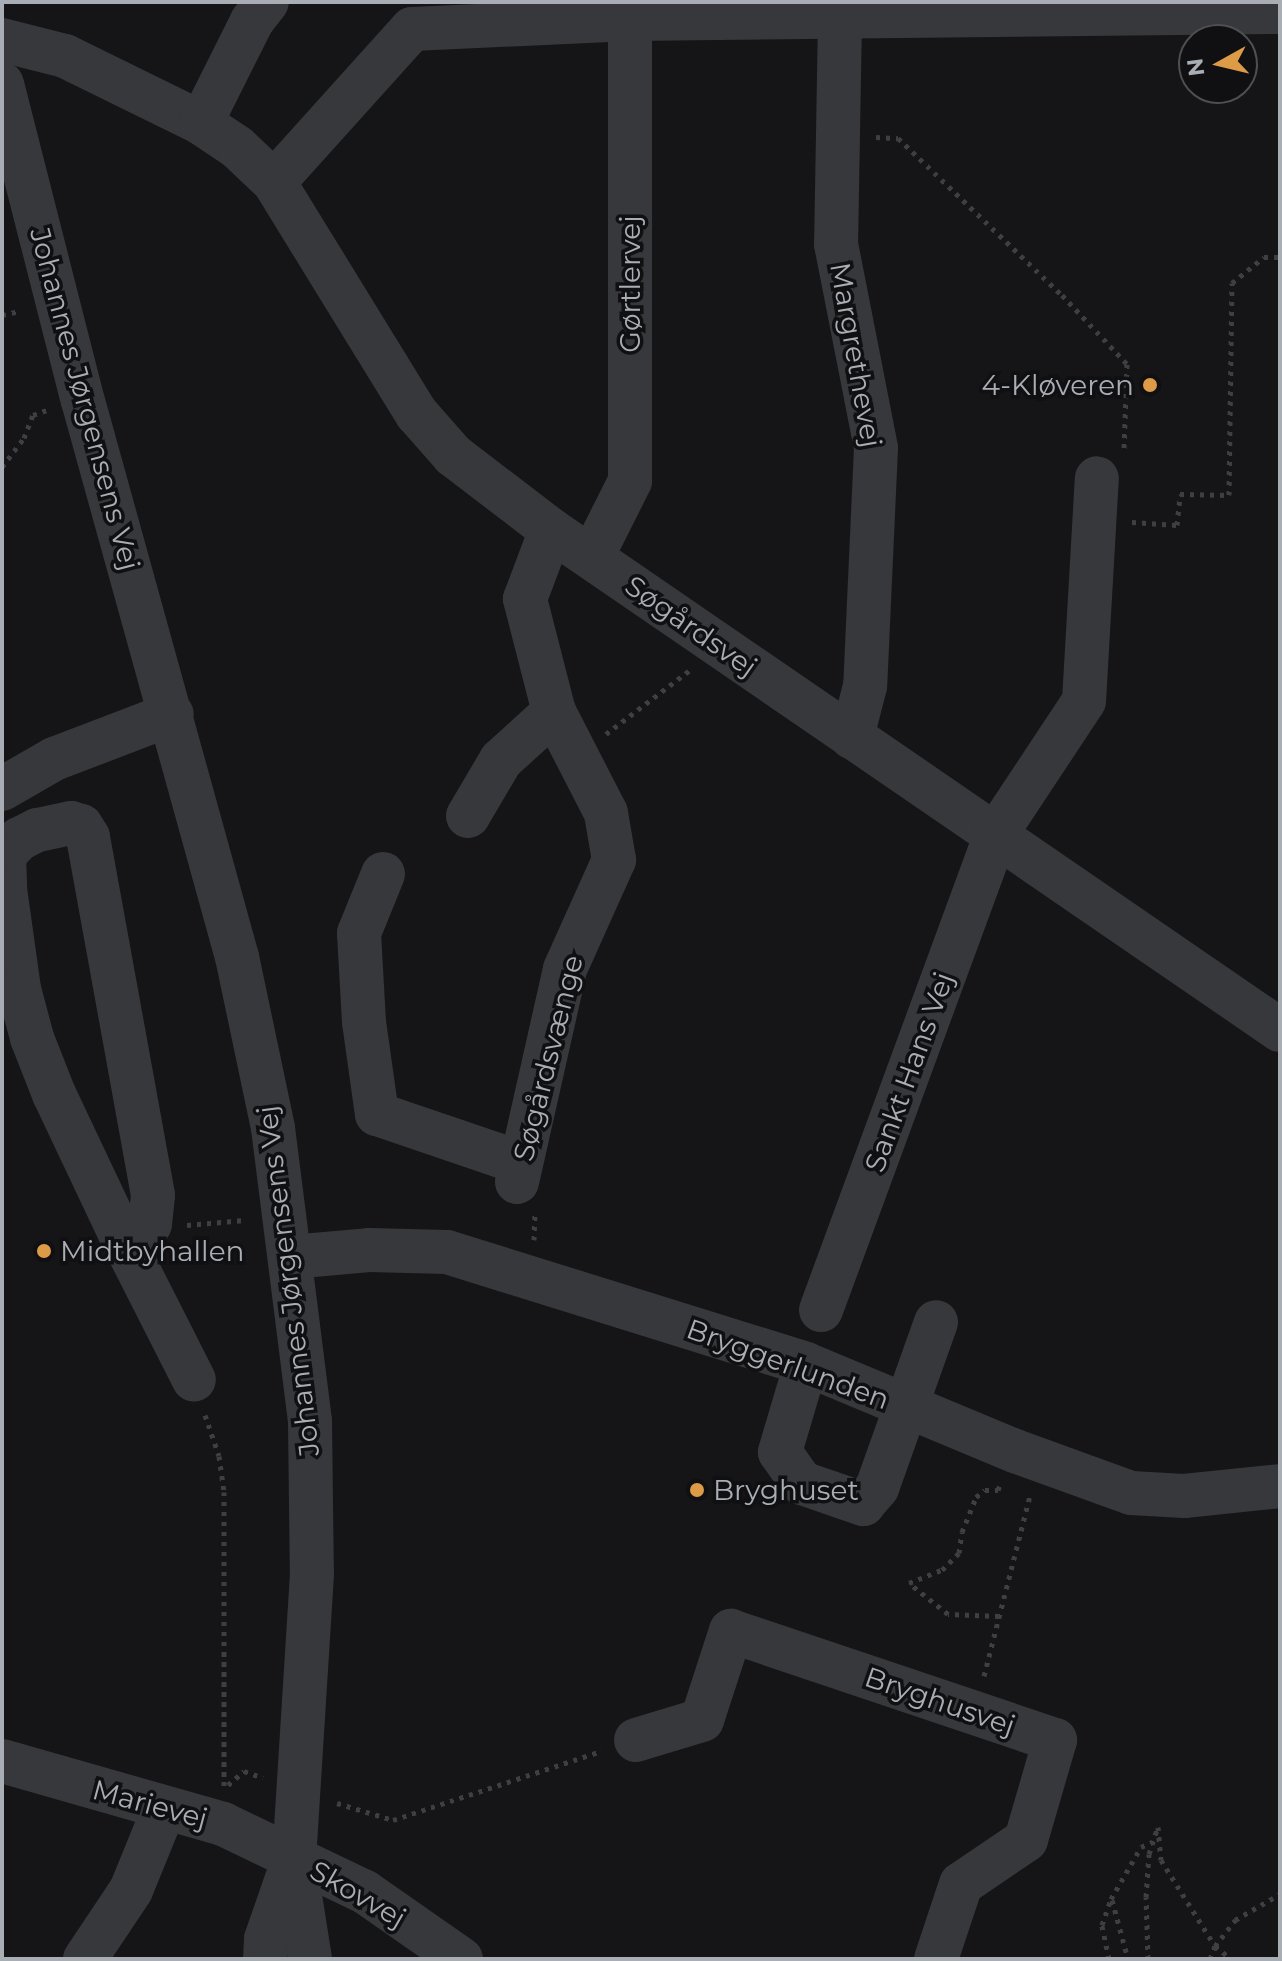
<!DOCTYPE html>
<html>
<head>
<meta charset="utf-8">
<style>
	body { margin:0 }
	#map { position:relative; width:1282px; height:1961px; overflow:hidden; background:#151517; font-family:Montserrat,sans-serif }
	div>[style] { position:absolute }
	.path>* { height:5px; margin-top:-2.5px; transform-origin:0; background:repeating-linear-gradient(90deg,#3d3f42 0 4px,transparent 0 10px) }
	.minor>* { height:44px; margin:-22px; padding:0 22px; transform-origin:22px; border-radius:22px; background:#37383b }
	.dots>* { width:22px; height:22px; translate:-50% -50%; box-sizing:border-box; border:4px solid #101012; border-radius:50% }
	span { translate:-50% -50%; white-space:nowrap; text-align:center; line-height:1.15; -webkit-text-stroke:7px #101012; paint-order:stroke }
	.street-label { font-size:28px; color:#a9aeb5 }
	.poi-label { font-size:28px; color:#a9aeb5 }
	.right { translate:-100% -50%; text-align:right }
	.left { translate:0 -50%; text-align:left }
	.frame { position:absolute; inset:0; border:4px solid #a9aeb5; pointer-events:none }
	.north { position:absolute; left:1178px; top:24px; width:80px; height:80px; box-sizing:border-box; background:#101012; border:2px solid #4d4f53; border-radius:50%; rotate:262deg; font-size:22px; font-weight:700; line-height:32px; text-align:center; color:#a9aeb5 }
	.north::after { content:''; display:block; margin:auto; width:28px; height:36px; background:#dd9a47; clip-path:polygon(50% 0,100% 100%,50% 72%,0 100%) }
</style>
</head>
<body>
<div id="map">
	<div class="path">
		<div style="left:876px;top:137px;width:22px;rotate:3deg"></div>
		<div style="left:898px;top:138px;width:227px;rotate:43.8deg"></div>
		<div style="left:1062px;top:295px;width:95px;rotate:46.7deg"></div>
		<div style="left:1127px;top:364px;width:86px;rotate:92deg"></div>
		<div style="left:2px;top:315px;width:18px;rotate:-13deg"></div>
		<div style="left:2px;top:467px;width:36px;rotate:-53deg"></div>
		<div style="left:24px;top:438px;width:25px;rotate:-69deg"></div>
		<div style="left:33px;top:415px;width:15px;rotate:-20deg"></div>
		<div style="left:1132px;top:522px;width:45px;rotate:3.8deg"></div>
		<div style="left:1177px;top:525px;width:31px;rotate:-84deg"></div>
		<div style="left:1180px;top:494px;width:49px;rotate:1.2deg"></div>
		<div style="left:1229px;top:495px;width:212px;rotate:-89.2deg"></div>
		<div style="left:1232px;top:283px;width:41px;rotate:-39.1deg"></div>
		<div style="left:1264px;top:257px;width:16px"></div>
		<div style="left:606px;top:734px;width:106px;rotate:-37.3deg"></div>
		<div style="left:187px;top:1225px;width:58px;rotate:-4.9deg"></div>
		<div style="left:534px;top:1240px;width:25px;rotate:-88deg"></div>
		<div style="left:205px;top:1415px;width:43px;rotate:71.1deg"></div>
		<div style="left:219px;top:1456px;width:36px;rotate:82deg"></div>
		<div style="left:224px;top:1492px;width:295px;rotate:90deg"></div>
		<div style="left:999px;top:1616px;width:51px;rotate:-177.8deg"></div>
		<div style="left:948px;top:1614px;width:50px;rotate:-141.5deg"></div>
		<div style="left:909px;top:1583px;width:35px;rotate:-22deg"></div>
		<div style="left:942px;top:1570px;width:24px;rotate:-45deg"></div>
		<div style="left:959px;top:1553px;width:21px;rotate:-82deg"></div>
		<div style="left:962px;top:1532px;width:38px;rotate:-68deg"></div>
		<div style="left:976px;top:1497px;width:11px;rotate:-38deg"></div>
		<div style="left:985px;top:1490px;width:13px"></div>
		<div style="left:998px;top:1490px;width:5px;rotate:-68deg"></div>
		<div style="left:984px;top:1676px;width:187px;rotate:-75.7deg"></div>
		<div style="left:228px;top:1785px;width:21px;rotate:-41deg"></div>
		<div style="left:244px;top:1771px;width:20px;rotate:20deg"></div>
		<div style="left:337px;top:1803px;width:59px;rotate:16.9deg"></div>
		<div style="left:393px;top:1820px;width:220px;rotate:-18.3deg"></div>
		<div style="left:1158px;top:1827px;width:33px;rotate:85deg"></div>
		<div style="left:1161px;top:1860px;width:102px;rotate:57.9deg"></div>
		<div style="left:1215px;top:1946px;width:21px;rotate:39deg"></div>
		<div style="left:1112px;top:1900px;width:61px;rotate:74.8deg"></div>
		<div style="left:1109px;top:1959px;width:35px;rotate:-102deg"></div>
		<div style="left:1102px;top:1925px;width:28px;rotate:-71deg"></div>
		<div style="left:1111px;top:1899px;width:60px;rotate:-60deg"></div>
		<div style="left:1141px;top:1847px;width:13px;rotate:-23deg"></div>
		<div style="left:1148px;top:1959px;width:62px;rotate:-91.8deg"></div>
		<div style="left:1146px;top:1897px;width:43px;rotate:-86deg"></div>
		<div style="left:1149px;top:1854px;width:26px;rotate:-72deg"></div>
		<div style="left:1210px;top:1959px;width:14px;rotate:-69deg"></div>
		<div style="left:1215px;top:1946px;width:33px;rotate:-52deg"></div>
		<div style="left:1235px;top:1920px;width:52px;rotate:-30deg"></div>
	</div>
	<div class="minor">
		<div style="left:840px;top:19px;width:225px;rotate:91deg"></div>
		<div style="left:836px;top:244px;width:208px;rotate:78.9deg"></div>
		<div style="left:876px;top:448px;width:238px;rotate:92.6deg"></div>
		<div style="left:865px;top:686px;width:53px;rotate:104.3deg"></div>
		<div style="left:2px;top:40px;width:65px;rotate:14.3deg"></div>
		<div style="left:65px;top:56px;width:152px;rotate:26.2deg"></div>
		<div style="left:201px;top:123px;width:43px;rotate:33.7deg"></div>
		<div style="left:237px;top:147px;width:51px;rotate:43.4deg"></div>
		<div style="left:274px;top:182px;width:273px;rotate:58.4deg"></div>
		<div style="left:417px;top:414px;width:55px;rotate:48.7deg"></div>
		<div style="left:453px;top:455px;width:123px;rotate:37.4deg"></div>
		<div style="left:551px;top:530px;width:884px;rotate:34.45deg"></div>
		<div style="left:2px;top:84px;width:327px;rotate:75.7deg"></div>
		<div style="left:83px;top:401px;width:577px;rotate:74.52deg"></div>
		<div style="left:237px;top:957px;width:175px;rotate:78.1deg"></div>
		<div style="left:273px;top:1128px;width:295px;rotate:82.8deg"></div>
		<div style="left:310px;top:1421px;width:153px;rotate:89.3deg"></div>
		<div style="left:312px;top:1574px;width:285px;rotate:93.6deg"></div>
		<div style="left:294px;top:1858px;width:102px;rotate:81deg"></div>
		<div style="left:201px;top:123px;width:114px;rotate:-63.4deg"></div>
		<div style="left:252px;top:21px;width:24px;rotate:-52deg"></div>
		<div style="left:274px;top:182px;width:206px;rotate:-48deg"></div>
		<div style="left:412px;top:29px;width:218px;rotate:-2.6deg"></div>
		<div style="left:630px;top:19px;width:650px;rotate:-0.62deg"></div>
		<div style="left:592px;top:557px;width:85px;rotate:-63.4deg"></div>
		<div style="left:630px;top:481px;width:479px;rotate:-90deg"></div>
		<div style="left:2px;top:789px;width:60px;rotate:-30deg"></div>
		<div style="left:54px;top:759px;width:126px;rotate:-20.9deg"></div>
		<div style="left:468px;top:816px;width:65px;rotate:-59.5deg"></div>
		<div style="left:501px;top:760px;width:72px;rotate:-42.2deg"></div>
		<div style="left:383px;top:874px;width:64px;rotate:112.1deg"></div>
		<div style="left:359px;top:933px;width:89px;rotate:86.8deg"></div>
		<div style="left:364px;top:1022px;width:93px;rotate:82deg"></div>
		<div style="left:377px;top:1114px;width:152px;rotate:18.8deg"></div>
		<div style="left:517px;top:1182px;width:218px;rotate:-77.3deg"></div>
		<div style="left:565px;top:969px;width:120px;rotate:-65.8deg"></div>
		<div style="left:614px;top:860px;width:48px;rotate:-99.7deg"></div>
		<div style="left:606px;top:813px;width:114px;rotate:-117.2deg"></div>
		<div style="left:554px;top:712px;width:117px;rotate:-104.4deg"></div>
		<div style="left:525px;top:599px;width:74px;rotate:-69.4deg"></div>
		<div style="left:121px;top:1236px;width:31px;rotate:-22deg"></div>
		<div style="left:150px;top:1224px;width:29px;rotate:-84deg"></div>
		<div style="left:153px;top:1195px;width:364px;rotate:-100.3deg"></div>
		<div style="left:88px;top:837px;width:13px;rotate:-122deg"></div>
		<div style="left:81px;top:826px;width:10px;rotate:-163deg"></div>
		<div style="left:71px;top:823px;width:35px;rotate:168deg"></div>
		<div style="left:37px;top:830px;width:20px;rotate:153deg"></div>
		<div style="left:19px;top:839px;width:22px;rotate:133deg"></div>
		<div style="left:4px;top:855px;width:34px;rotate:88deg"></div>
		<div style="left:5px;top:889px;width:101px;rotate:82deg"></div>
		<div style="left:19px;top:989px;width:51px;rotate:75.1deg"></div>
		<div style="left:32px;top:1038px;width:60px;rotate:68.6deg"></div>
		<div style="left:54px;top:1094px;width:157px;rotate:64.7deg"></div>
		<div style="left:121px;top:1236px;width:161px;rotate:63.1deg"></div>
		<div style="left:291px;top:1257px;width:78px;rotate:-5.1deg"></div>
		<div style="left:369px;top:1250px;width:78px;rotate:1.5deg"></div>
		<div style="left:447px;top:1252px;width:376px;rotate:17.3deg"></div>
		<div style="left:806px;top:1364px;width:226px;rotate:22.6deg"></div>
		<div style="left:1015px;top:1451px;width:123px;rotate:19.9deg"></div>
		<div style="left:1131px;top:1493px;width:53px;rotate:3.2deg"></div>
		<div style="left:1184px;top:1496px;width:97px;rotate:-5.9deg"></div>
		<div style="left:821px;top:1310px;width:507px;rotate:-69.81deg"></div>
		<div style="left:996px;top:834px;width:159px;rotate:-56.5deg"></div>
		<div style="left:1084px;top:701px;width:223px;rotate:-86.7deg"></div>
		<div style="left:806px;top:1364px;width:92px;rotate:106.5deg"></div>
		<div style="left:780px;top:1452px;width:38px;rotate:55deg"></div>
		<div style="left:802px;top:1483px;width:65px;rotate:19deg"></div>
		<div style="left:863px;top:1504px;width:21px;rotate:-49deg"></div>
		<div style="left:877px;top:1488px;width:176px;rotate:-70.4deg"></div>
		<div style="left:636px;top:1740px;width:69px;rotate:-16.9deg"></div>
		<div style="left:702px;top:1720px;width:94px;rotate:-72deg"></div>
		<div style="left:731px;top:1631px;width:342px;rotate:18.6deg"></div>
		<div style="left:1055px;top:1740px;width:104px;rotate:106.2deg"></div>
		<div style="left:1026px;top:1840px;width:78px;rotate:145.9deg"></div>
		<div style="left:961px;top:1884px;width:79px;rotate:108.4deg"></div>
		<div style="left:2px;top:1761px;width:230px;rotate:15.9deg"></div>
		<div style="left:223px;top:1824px;width:157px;rotate:25.6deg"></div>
		<div style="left:365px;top:1892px;width:117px;rotate:34.9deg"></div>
		<div style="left:85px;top:1959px;width:83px;rotate:-56.3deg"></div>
		<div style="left:131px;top:1890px;width:87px;rotate:-67.8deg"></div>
		<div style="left:265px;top:1959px;width:20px;rotate:-87deg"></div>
		<div style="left:266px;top:1939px;width:79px;rotate:-70.9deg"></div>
	</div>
	<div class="dots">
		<div style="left:1150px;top:385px;background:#dd9a47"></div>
		<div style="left:44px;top:1251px;background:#dd9a47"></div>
		<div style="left:697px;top:1490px;background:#dd9a47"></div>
	</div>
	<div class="street-label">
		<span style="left:630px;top:284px;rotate:-90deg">Gørtlervej</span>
		<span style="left:856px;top:355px;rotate:80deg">Margrethevej</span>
		<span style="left:85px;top:399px;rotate:75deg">Johannes Jørgensens Vej</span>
		<span style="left:691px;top:626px;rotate:35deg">Søgårdsvej</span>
		<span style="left:548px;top:1058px;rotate:-76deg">Søgårdsvænge</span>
		<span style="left:909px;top:1072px;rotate:-70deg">Sankt Hans Vej</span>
		<span style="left:288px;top:1281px;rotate:-97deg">Johannes Jørgensens Vej</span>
		<span style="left:788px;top:1364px;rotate:20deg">Bryggerlunden</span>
		<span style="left:940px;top:1701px;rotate:19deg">Bryghusvej</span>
		<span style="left:150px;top:1804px;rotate:15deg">Marievej</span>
		<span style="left:358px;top:1894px;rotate:30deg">Skovvej</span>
	</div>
	<div class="poi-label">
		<span class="right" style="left:1134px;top:385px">4-Kløveren</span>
		<span class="left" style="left:60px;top:1251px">Midtbyhallen</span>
		<span class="left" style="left:713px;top:1490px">Bryghuset</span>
	</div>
	<div class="frame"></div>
	<div class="north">N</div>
</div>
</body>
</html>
